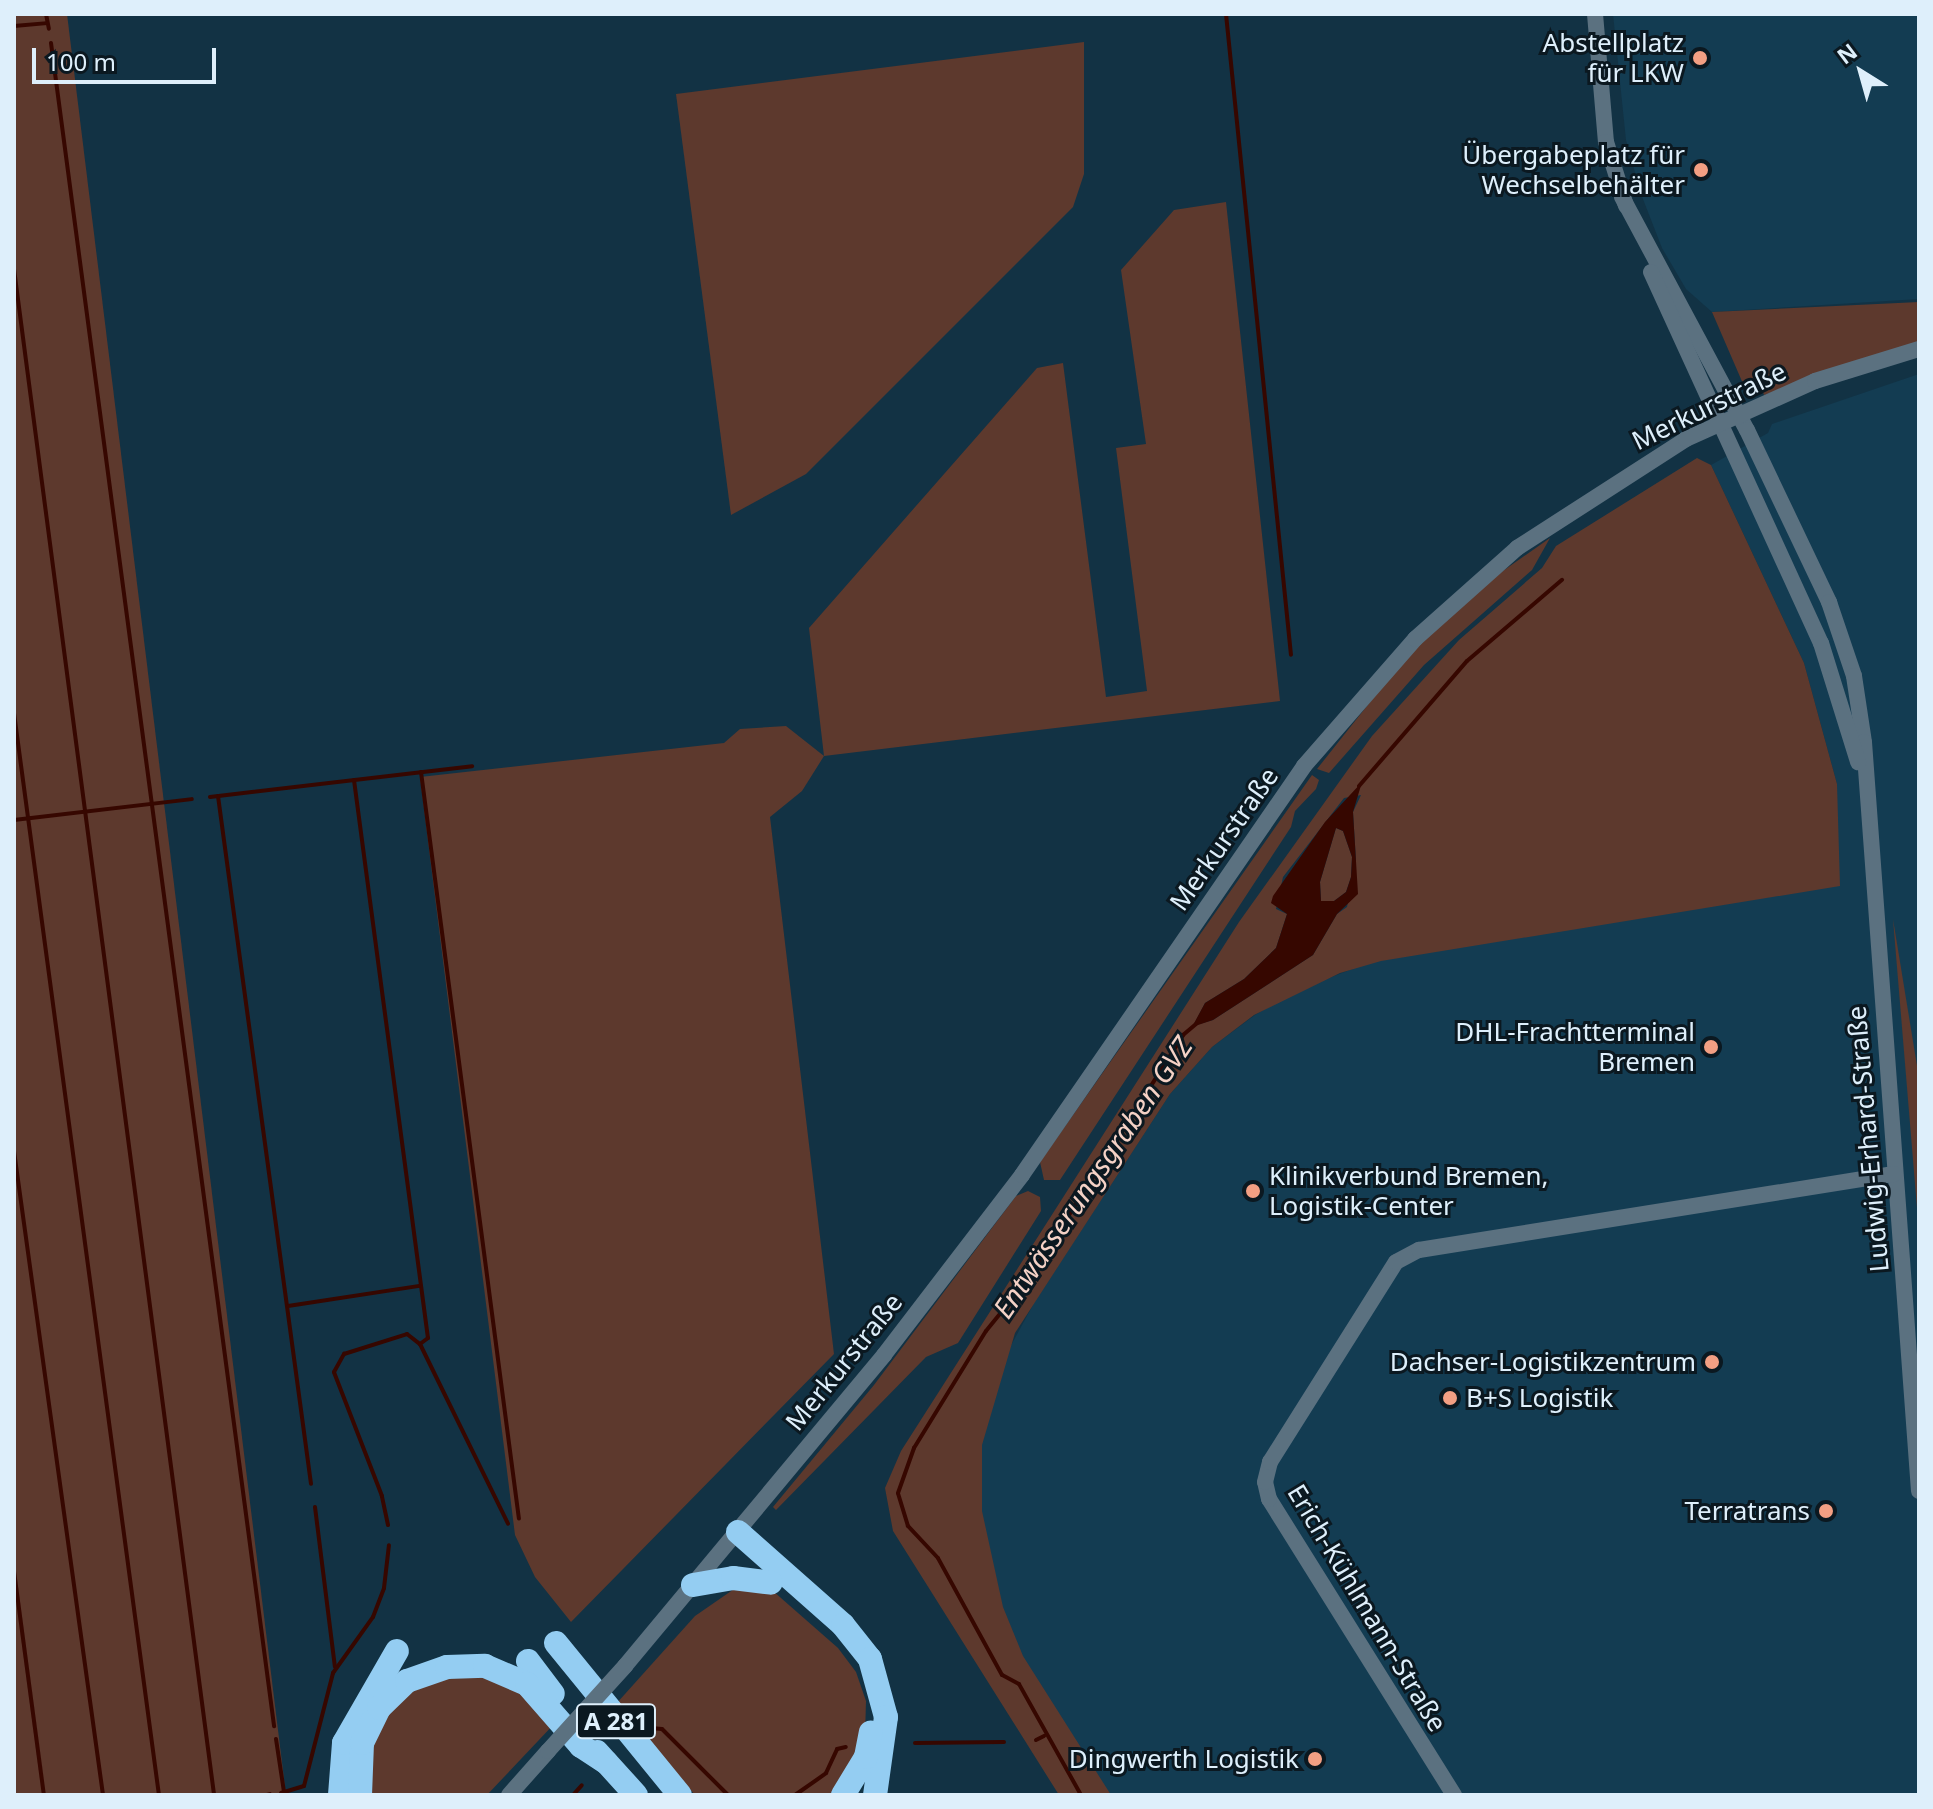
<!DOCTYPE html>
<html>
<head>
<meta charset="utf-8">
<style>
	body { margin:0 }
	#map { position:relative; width:1933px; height:1809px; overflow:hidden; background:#123244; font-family:"Noto Sans",sans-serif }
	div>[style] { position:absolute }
	.built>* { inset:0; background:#133c52 }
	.green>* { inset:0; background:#5d392d }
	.water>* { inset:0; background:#360700 }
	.stream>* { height:4px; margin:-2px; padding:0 2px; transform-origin:2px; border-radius:2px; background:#360700 }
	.minor>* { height:16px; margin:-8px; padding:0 8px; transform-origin:8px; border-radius:8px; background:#5b7180 }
	.highway>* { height:24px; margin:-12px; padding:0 12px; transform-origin:12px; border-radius:12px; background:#94cdf2 }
	.minor-bridge>* { height:16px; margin:-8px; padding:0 8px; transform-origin:8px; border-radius:8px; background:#5b7180 }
	.dots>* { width:22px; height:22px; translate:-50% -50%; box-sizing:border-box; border:4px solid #0b1820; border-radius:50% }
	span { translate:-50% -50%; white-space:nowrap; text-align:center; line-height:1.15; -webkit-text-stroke:6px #0b1820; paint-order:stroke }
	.shield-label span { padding:2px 6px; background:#0b1820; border:2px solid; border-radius:6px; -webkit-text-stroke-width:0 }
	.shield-label { font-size:24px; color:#deeffb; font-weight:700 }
	.poi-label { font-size:26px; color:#deeffb }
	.right { translate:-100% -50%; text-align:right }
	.left { translate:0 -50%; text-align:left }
	.street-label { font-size:26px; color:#deeffb }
	.water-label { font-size:28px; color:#f5d2c6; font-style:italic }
	.frame { position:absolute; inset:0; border:16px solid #deeffb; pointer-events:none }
	.north { position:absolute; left:1821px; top:32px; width:80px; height:80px; -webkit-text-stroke:6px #0b1820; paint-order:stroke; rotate:323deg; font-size:22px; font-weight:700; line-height:32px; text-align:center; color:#deeffb }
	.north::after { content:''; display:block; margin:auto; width:28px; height:36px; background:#deeffb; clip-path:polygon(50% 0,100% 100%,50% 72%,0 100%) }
	.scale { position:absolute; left:32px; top:48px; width:184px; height:36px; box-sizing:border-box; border:4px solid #deeffb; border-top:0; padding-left:10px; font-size:24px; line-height:28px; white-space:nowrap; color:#deeffb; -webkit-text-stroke:6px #0b1820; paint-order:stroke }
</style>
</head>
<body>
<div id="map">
	<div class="built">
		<div style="clip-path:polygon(1613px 14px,1919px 14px,1919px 299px,1712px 312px,1686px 289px,1662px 248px,1641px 194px,1626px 140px)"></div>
		<div style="clip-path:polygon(1919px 374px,1919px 1795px,1104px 1795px,1018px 1659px,972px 1515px,983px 1397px,1034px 1303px,1170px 1094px,1212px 1047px,1255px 1015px,1300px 989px,1837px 784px,1804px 663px,1711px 465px,1768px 433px,1772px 424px)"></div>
	</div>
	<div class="green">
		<div style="clip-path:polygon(14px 14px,67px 14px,286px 1795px,14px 1795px)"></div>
		<div style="clip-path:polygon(1084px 42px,1084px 174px,1073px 207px,806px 474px,731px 515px,676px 94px)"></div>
		<div style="clip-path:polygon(1226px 202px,1280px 701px,824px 756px,802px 791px,770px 817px,834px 1354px,571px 1622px,535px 1577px,515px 1535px,420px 777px,724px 743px,740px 729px,786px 726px,824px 756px,809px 628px,1037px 368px,1063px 363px,1106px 697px,1147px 691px,1116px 448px,1146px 444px,1121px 270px,1174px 210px)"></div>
		<div style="clip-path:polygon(1919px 302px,1919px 344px,1764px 395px,1761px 386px,1744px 386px,1712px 312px)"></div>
		<div style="clip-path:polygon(evenodd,1697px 458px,1711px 465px,1804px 663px,1837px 784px,1840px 886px,1381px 961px,1340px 973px,1254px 1015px,1212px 1047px,1170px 1094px,1015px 1333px,982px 1445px,982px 1511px,1003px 1607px,1023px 1656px,1111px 1795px,1059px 1795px,893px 1531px,885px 1488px,901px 1451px,1239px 922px,1372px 736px,1459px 640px,1542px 568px,1556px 546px,1697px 458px,1361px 795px,1353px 812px,1356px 861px,1347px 907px,1337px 914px,1313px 955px,1213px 1020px,1193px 1026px,1205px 1003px,1244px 979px,1276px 948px,1287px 914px,1276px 909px,1283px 877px,1344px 798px,1361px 795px)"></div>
		<div style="clip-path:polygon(1550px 538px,1532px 570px,1424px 665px,1329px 773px,1317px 769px,1405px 658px,1490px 580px)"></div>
		<div style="clip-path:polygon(1312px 775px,1319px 780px,1316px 789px,1295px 811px,1291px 827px,1060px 1180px,1044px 1180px,1040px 1162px)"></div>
		<div style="clip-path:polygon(1336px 828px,1343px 831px,1352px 857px,1351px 877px,1346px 892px,1334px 901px,1321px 901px,1320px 882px)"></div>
		<div style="clip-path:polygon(1893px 919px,1919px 1078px,1919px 1232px)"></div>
		<div style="clip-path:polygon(1028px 1191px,1040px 1197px,1041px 1211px,958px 1343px,926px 1357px,776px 1510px,773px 1507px,874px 1385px,1016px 1196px)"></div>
		<div style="clip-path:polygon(737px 1587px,773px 1591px,838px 1648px,856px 1672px,866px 1701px,865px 1736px,834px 1795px,695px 1795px,616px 1704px,695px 1616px)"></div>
		<div style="clip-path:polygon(455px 1670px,519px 1684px,555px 1723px,487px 1795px,365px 1795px,363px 1765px,399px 1694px)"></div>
	</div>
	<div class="water">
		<div style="clip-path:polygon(evenodd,1362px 782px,1353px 812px,1358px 894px,1337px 914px,1313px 955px,1213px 1020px,1192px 1027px,1205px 1003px,1244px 979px,1276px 948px,1287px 914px,1271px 903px,1273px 896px,1325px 822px,1362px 782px,1336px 828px,1343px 831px,1352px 857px,1351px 877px,1346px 892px,1334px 901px,1321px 901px,1320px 882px,1336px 828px)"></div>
	</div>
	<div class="stream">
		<div style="left:46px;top:14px;width:15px;rotate:79deg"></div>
		<div style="left:1226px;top:14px;width:644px;rotate:84.21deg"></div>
		<div style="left:14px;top:26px;width:33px;rotate:-5deg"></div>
		<div style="left:51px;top:43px;width:1698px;rotate:82.45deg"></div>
		<div style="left:14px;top:269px;width:1539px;rotate:82.53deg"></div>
		<div style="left:14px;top:713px;width:1092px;rotate:82.37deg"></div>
		<div style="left:421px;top:772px;width:753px;rotate:82.53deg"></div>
		<div style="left:354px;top:780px;width:563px;rotate:82.45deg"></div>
		<div style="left:428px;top:1338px;width:10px;rotate:143deg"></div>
		<div style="left:1359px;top:786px;width:165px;rotate:-49.2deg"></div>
		<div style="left:1467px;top:661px;width:125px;rotate:-40.5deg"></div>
		<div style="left:218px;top:796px;width:694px;rotate:82.3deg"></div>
		<div style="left:210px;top:797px;width:264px;rotate:-6.7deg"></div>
		<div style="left:14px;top:820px;width:179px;rotate:-6.7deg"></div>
		<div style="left:14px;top:1151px;width:650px;rotate:82.13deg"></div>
		<div style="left:288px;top:1306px;width:133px;rotate:-8.7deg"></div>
		<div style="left:315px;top:1507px;width:161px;rotate:82.9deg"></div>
		<div style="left:388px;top:1525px;width:30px;rotate:-102deg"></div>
		<div style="left:382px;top:1496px;width:133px;rotate:-111.2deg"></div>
		<div style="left:334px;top:1372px;width:21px;rotate:-61deg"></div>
		<div style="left:344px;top:1354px;width:66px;rotate:-17.6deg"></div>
		<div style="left:407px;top:1334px;width:16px;rotate:38deg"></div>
		<div style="left:420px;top:1344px;width:200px;rotate:63.9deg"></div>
		<div style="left:14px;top:1571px;width:226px;rotate:82.4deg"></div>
		<div style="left:651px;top:1728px;width:11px;rotate:5deg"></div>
		<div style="left:662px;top:1729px;width:93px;rotate:45deg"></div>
		<div style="left:276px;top:1739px;width:54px;rotate:81.4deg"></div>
		<div style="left:1036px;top:1740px;width:9px;rotate:-27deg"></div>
		<div style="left:915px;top:1743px;width:89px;rotate:-0.6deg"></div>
		<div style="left:281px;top:1793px;width:24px;rotate:-17deg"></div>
		<div style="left:304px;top:1786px;width:117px;rotate:-75.6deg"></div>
		<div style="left:333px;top:1673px;width:69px;rotate:-54.5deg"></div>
		<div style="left:373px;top:1617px;width:31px;rotate:-69deg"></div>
		<div style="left:384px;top:1588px;width:43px;rotate:-83.4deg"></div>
		<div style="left:267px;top:1795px;width:3px;rotate:-18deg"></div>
		<div style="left:573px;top:1795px;width:13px;rotate:-48deg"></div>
		<div style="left:795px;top:1795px;width:38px;rotate:-35deg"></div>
		<div style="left:826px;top:1773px;width:26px;rotate:-65deg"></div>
		<div style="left:837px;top:1749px;width:9px;rotate:-13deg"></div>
		<div style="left:1081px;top:1795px;width:127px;rotate:-119.2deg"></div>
		<div style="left:1019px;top:1684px;width:19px;rotate:-152deg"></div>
		<div style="left:1002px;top:1675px;width:133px;rotate:-118.7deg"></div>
		<div style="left:938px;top:1558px;width:44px;rotate:-133.2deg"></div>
		<div style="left:908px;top:1526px;width:34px;rotate:-107deg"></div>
		<div style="left:898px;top:1493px;width:48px;rotate:-70.4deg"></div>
		<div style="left:914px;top:1448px;width:137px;rotate:-58.4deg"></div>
		<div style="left:986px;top:1331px;width:68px;rotate:-50.9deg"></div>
		<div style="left:1029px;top:1278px;width:288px;rotate:-57.6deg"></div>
		<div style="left:1183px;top:1035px;width:17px;rotate:-40deg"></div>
	</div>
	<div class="minor">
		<div style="left:1595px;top:14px;width:128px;rotate:85.1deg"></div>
		<div style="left:1606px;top:142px;width:67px;rotate:72.6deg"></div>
		<div style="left:1622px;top:197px;width:264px;rotate:61.8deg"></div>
		<div style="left:1747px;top:430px;width:191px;rotate:64.5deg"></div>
		<div style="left:1829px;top:602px;width:78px;rotate:71.3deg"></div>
		<div style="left:1854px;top:676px;width:67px;rotate:81.4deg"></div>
		<div style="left:1864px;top:742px;width:751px;rotate:85.8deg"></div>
		<div style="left:1651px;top:272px;width:408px;rotate:65.4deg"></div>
		<div style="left:1821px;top:643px;width:125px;rotate:72.7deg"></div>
		<div style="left:625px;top:1666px;width:405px;rotate:-50.2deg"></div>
		<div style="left:884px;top:1355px;width:227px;rotate:-52.5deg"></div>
		<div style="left:1022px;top:1175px;width:497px;rotate:-55.4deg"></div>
		<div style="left:1304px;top:766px;width:169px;rotate:-48.8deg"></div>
		<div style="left:1415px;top:639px;width:137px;rotate:-41.7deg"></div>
		<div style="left:1517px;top:548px;width:201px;rotate:-32.8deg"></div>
		<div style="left:1686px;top:439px;width:141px;rotate:-24.2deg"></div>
		<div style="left:1815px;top:381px;width:109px;rotate:-17.1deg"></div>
		<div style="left:509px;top:1795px;width:59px;rotate:-48.4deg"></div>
		<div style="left:1454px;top:1795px;width:349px;rotate:-122deg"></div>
		<div style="left:1269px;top:1499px;width:17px;rotate:-103deg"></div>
		<div style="left:1265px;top:1482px;width:21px;rotate:-76deg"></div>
		<div style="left:1270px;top:1462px;width:236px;rotate:-57.8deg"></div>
		<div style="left:1396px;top:1262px;width:26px;rotate:-28deg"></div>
		<div style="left:1419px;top:1250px;width:481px;rotate:-9.1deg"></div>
	</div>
	<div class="highway">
		<div style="left:738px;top:1532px;width:140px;rotate:41.5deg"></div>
		<div style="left:843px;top:1625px;width:43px;rotate:51.5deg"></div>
		<div style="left:870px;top:1659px;width:60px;rotate:74.6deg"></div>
		<div style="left:886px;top:1717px;width:79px;rotate:98deg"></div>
		<div style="left:693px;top:1585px;width:41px;rotate:-9.9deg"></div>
		<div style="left:733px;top:1578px;width:38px;rotate:7deg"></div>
		<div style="left:556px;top:1643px;width:196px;rotate:50.8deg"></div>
		<div style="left:528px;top:1661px;width:41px;rotate:52.9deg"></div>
		<div style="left:597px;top:1752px;width:58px;rotate:47.8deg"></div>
		<div style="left:340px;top:1795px;width:52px;rotate:-85.6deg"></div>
		<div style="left:344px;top:1743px;width:106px;rotate:-60.1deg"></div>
		<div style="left:360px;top:1795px;width:52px;rotate:-87.8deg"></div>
		<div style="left:362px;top:1743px;width:39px;rotate:-64deg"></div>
		<div style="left:379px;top:1708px;width:39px;rotate:-44deg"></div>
		<div style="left:407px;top:1681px;width:42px;rotate:-19.3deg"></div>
		<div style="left:447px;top:1667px;width:38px;rotate:-2deg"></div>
		<div style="left:485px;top:1666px;width:46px;rotate:23.2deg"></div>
		<div style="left:527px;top:1684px;width:82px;rotate:48.9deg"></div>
		<div style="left:581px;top:1746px;width:30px;rotate:33deg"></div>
		<div style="left:843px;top:1795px;width:44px;rotate:-58.8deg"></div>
		<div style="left:866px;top:1757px;width:25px;rotate:-79deg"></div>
	</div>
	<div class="minor-bridge">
		<div style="left:548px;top:1751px;width:115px;rotate:-47.8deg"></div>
	</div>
	<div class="dots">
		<div style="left:1700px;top:58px;background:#f39f83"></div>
		<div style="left:1701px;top:170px;background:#f39f83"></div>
		<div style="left:1711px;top:1047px;background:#f39f83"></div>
		<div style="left:1253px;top:1191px;background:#f39f83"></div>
		<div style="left:1712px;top:1362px;background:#f39f83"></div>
		<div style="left:1450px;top:1398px;background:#f39f83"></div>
		<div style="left:1826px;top:1511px;background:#f39f83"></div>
		<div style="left:1315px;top:1759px;background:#f39f83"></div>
	</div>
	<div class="shield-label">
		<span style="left:616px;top:1721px">A 281</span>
	</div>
	<div class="poi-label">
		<span class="right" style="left:1684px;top:58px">Abstellplatz<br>für LKW</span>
		<span class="right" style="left:1685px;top:170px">Übergabeplatz für<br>Wechselbehälter</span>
		<span class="right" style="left:1695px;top:1047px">DHL-Frachtterminal<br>Bremen</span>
		<span class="left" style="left:1269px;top:1191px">Klinikverbund Bremen,<br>Logistik-Center</span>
		<span class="right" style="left:1696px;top:1362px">Dachser-Logistikzentrum</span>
		<span class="left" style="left:1466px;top:1398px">B+S Logistik</span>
		<span class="right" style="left:1810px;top:1511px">Terratrans</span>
		<span class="right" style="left:1299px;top:1759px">Dingwerth Logistik</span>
	</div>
	<div class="street-label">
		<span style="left:1709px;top:406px;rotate:-26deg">Merkurstraße</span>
		<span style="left:1224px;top:839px;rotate:-55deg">Merkurstraße</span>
		<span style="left:1868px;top:1139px;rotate:-95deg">Ludwig-Erhard-Straße</span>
		<span style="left:844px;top:1362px;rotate:-51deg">Merkurstraße</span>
		<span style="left:1367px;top:1608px;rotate:59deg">Erich-Kühlmann-Straße</span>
	</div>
	<div class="water-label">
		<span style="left:1092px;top:1177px;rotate:-56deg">Entwässerungsgraben GVZ</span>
	</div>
	<div class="frame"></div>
	<div class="north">N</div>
	<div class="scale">100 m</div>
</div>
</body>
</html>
